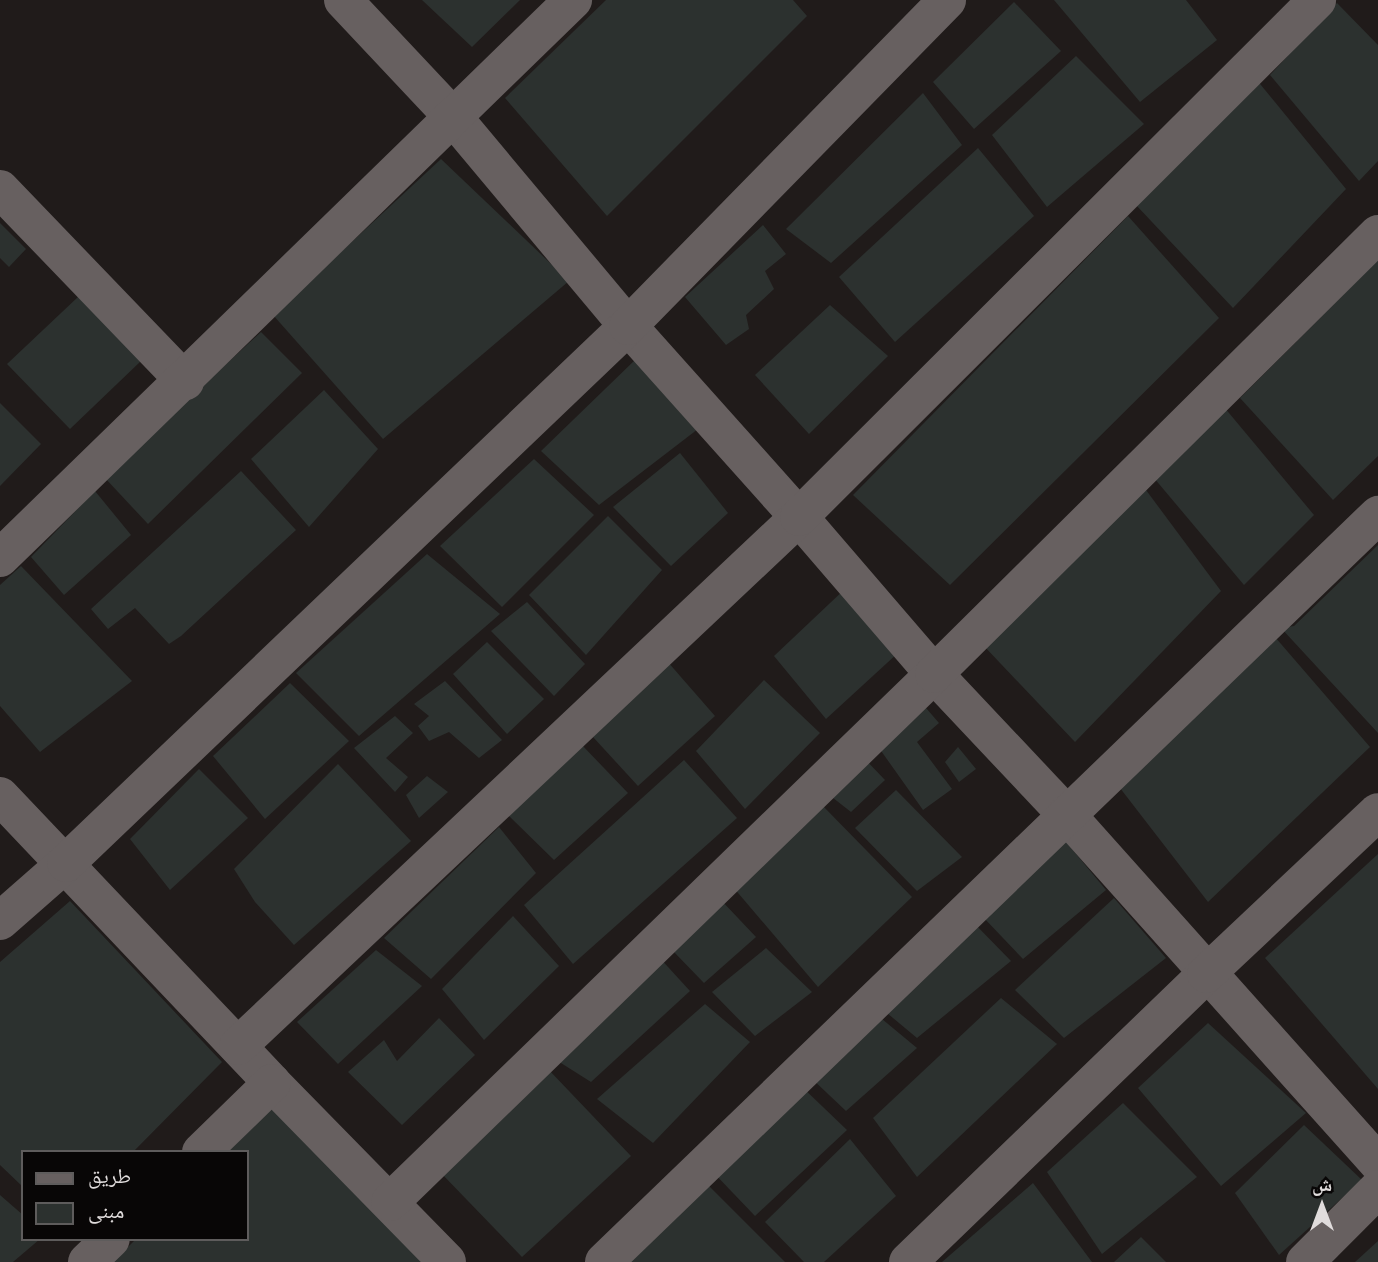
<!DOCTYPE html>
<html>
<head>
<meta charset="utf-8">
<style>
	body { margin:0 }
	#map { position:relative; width:1378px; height:1262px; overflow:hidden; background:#201b1a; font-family:Bitter,"Noto Naskh Arabic",serif }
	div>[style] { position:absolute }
	.building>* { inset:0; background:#2c312f }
	.minor>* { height:38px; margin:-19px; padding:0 19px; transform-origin:19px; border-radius:19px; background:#676060 }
	.tertiary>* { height:38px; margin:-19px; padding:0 19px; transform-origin:19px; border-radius:19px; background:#676060 }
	span { translate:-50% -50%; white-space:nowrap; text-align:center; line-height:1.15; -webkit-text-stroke:5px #080606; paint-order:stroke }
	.legend { position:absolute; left:21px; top:1150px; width:228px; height:91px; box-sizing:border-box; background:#080606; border:2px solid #5e5c5c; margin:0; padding:9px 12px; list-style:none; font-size:21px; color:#e0dcdc }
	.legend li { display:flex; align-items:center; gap:14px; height:35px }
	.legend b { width:35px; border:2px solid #5e5c5c }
	.north { position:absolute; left:1287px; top:1171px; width:70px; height:70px; -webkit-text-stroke:5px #080606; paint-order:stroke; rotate:0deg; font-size:19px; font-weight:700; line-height:28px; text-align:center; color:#e0dcdc }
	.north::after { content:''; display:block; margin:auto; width:24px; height:32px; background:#e0dcdc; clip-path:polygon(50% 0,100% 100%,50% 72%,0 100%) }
</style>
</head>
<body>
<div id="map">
	<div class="building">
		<div style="clip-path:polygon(422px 0,520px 0,472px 47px)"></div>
		<div style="clip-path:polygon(606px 0,793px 0,807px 16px,607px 216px,505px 98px)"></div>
		<div style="clip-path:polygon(1054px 0,1186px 0,1217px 40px,1140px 102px)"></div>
		<div style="clip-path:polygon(1014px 2px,1061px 51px,974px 129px,933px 82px)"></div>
		<div style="clip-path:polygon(1337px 3px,1378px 45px,1378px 161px,1359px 181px,1270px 75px)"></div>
		<div style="clip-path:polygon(1076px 56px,1144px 124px,1047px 207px,992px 135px)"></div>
		<div style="clip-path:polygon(1256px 79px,1346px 189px,1233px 308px,1136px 205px)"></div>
		<div style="clip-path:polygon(923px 93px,962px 145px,831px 263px,786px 229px)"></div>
		<div style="clip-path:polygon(978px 148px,1034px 216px,895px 342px,839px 277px)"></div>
		<div style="clip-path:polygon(441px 159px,569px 281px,383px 439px,273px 315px)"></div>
		<div style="clip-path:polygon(1128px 216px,1219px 318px,950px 585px,853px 495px)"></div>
		<div style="clip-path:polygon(0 223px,26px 249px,9px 267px,0 258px)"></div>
		<div style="clip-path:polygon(763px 225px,786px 254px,765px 271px,774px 289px,746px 315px,749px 329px,726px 345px,685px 297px)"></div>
		<div style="clip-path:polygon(1378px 260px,1378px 456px,1333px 500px,1240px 398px)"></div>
		<div style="clip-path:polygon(79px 296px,141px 361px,70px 429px,7px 364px)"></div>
		<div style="clip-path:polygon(830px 305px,888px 356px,809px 434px,755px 375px)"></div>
		<div style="clip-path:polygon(261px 332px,302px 373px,148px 524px,104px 477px)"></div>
		<div style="clip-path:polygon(636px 359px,698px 429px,599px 505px,541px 451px)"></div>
		<div style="clip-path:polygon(324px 390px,378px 449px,309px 527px,251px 459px)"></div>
		<div style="clip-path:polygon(0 403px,41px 444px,0 486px)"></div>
		<div style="clip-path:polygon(1224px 407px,1314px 515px,1244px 585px,1154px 478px)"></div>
		<div style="clip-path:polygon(680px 453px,728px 513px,671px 566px,613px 507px)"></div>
		<div style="clip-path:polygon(534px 459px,594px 515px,502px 607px,440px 546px)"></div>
		<div style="clip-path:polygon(241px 471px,296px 530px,181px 636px,169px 644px,135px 608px,108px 629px,91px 609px)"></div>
		<div style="clip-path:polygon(1146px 490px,1221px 591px,1075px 742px,983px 645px)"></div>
		<div style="clip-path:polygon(95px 491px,131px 535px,64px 595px,31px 557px)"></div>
		<div style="clip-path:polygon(608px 516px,662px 570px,586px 655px,529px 595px)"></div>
		<div style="clip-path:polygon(1378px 545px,1378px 733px,1281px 628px,1294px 626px)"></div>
		<div style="clip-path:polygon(427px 554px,500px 614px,359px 736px,296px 673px)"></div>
		<div style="clip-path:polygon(21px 566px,132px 681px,40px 752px,0 706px,0 585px)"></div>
		<div style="clip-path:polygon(847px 587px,899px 652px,826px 719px,774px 656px)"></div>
		<div style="clip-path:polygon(527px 602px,585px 664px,554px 696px,491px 631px)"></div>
		<div style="clip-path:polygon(1275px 637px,1370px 747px,1208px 902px,1120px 788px)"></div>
		<div style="clip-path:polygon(487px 642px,544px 699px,507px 734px,453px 674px)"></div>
		<div style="clip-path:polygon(667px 661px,715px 716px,638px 786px,593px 737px)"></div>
		<div style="clip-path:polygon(764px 680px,820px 733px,745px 809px,696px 751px)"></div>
		<div style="clip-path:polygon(445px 681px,502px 740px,479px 758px,449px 732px,429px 741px,418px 726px,429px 716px,414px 704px)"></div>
		<div style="clip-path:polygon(290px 683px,349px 741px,265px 819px,213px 756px)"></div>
		<div style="clip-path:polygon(920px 701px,939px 723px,917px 742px,952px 789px,923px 810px,879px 748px)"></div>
		<div style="clip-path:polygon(395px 716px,413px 733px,386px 758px,408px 777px,395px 792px,354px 748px)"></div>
		<div style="clip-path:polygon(580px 743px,628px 793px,554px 860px,508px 815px)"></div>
		<div style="clip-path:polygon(958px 747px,976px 769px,959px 782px,945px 762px)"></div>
		<div style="clip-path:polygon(863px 757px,885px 780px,851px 812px,828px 794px)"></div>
		<div style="clip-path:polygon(684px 760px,737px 818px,573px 964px,524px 905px)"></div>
		<div style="clip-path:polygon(338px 764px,411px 841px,294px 945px,255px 902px,234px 869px)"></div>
		<div style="clip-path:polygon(199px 769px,248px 818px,170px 890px,130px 839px)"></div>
		<div style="clip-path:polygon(427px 776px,448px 792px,419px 818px,406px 795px)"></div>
		<div style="clip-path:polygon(896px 790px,962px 857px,917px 891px,855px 828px)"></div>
		<div style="clip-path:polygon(821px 804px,912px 897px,818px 987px,733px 887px)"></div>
		<div style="clip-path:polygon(499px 827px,536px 873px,431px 979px,384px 938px)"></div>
		<div style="clip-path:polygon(1062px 837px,1106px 890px,1023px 959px,983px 917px)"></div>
		<div style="clip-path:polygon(1378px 854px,1378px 1089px,1265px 958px)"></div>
		<div style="clip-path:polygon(1114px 898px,1166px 958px,1064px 1038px,1015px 990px)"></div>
		<div style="clip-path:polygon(720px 899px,756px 937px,704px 983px,672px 950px)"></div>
		<div style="clip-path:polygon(70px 901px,222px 1062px,133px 1152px,23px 1152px,23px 1187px,0 1165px,0 962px)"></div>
		<div style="clip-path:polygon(513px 916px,559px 966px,484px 1040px,442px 989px)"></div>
		<div style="clip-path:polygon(971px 920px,1011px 961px,917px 1038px,881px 1008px)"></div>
		<div style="clip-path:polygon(766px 948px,812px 992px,755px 1036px,712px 992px)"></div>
		<div style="clip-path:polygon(376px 950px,422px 986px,338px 1064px,297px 1022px)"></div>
		<div style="clip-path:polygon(658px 956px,690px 991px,591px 1082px,553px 1058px)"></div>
		<div style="clip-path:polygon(1001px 998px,1057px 1044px,917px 1177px,873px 1118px)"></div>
		<div style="clip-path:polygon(705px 1004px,750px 1042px,653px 1143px,597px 1099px)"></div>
		<div style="clip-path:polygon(876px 1014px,917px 1048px,846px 1111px,809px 1076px)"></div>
		<div style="clip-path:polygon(439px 1018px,475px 1055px,402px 1125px,348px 1072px,384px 1040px,397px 1061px)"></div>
		<div style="clip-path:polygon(1208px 1023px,1306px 1113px,1221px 1186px,1138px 1088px)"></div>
		<div style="clip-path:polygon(548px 1069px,631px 1156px,522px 1257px,440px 1172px)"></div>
		<div style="clip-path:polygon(799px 1084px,847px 1130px,755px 1216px,711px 1170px)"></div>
		<div style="clip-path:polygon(277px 1103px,421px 1262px,113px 1262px,136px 1239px,247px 1239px,247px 1152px,227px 1152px)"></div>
		<div style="clip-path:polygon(1123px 1103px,1197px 1177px,1102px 1254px,1047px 1172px)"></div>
		<div style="clip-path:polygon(1304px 1125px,1362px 1180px,1279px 1255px,1235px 1193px)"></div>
		<div style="clip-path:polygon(850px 1139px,896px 1196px,824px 1262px,804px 1262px,765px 1222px)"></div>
		<div style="clip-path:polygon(704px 1181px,785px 1262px,624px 1262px)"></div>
		<div style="clip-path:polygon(1033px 1183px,1092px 1262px,942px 1262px)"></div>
		<div style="clip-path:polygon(0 1195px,23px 1215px,23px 1239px,40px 1239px,13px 1262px,0 1262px)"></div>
		<div style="clip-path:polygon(1141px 1237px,1166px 1262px,1114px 1262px)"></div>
		<div style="clip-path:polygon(1378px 1241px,1378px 1262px,1355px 1262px)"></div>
	</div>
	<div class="minor">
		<div style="left:343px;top:0;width:161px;rotate:46.8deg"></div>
		<div style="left:453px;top:117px;width:273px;rotate:50.1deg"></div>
		<div style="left:628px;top:326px;width:256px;rotate:48.2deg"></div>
		<div style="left:799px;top:517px;width:207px;rotate:49.3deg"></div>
		<div style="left:934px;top:674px;width:192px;rotate:46.7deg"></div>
		<div style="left:1066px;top:814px;width:468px;rotate:48.2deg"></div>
		<div style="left:0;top:189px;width:267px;rotate:46.1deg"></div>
		<div style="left:0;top:558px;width:800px;rotate:-44.24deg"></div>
		<div style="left:0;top:796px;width:395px;rotate:46.5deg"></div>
		<div style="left:272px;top:1083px;width:250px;rotate:45.6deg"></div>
		<div style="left:238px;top:1046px;width:771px;rotate:-43.32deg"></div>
		<div style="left:799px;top:517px;width:732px;rotate:-44.94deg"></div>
		<div style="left:201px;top:1152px;width:99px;rotate:-44.2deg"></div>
		<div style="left:390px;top:1202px;width:758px;rotate:-44.14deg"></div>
		<div style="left:934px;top:674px;width:625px;rotate:-44.74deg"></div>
		<div style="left:87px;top:1262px;width:33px;rotate:-44deg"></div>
		<div style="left:604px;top:1262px;width:1076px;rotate:-43.98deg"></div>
		<div style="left:908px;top:1262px;width:414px;rotate:-44deg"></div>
		<div style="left:1206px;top:974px;width:236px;rotate:-43.3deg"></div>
		<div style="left:1305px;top:1262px;width:103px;rotate:-45deg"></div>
	</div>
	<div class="tertiary">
		<div style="left:0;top:921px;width:88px;rotate:-41.3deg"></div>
		<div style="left:66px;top:863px;width:777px;rotate:-43.7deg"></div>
		<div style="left:628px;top:326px;width:456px;rotate:-45.6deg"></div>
	</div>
	<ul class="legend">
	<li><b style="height:9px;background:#676060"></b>طريق</li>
	<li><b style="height:19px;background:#2c312f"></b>مبنى</li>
	</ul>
	<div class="north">ش</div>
</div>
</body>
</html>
